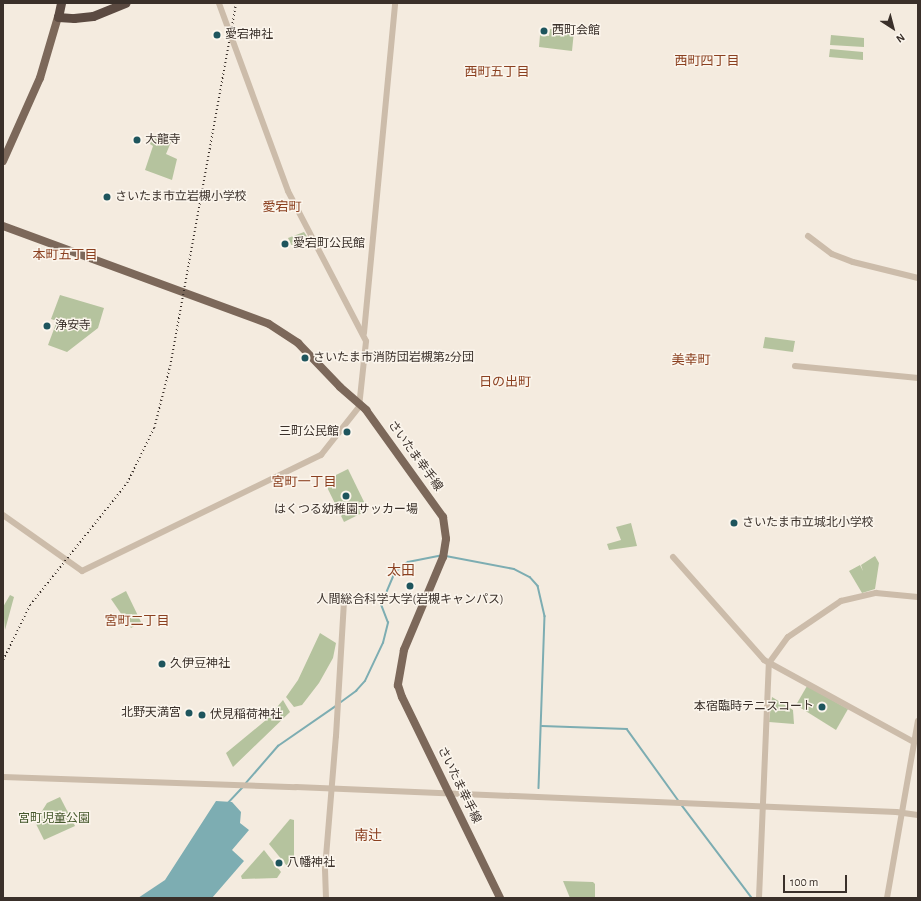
<!DOCTYPE html>
<html>
<head>
<meta charset="utf-8">
<style>
	body { margin:0 }
	#map { position:relative; width:921px; height:901px; overflow:hidden; background:#f4ebdf; font-family:"Alegreya Sans","Noto Sans JP",sans-serif }
	div>[style] { position:absolute }
	.green>* { inset:0; background:#b5c39e }
	.water>* { inset:0; background:#7dadb2 }
	.stream>* { height:1.5px; margin:-0.75px; padding:0 0.75px; transform-origin:0.75px; border-radius:0.75px; background:#7dadb2 }
	.minor>* { height:6px; margin:-3px; padding:0 3px; transform-origin:3px; border-radius:3px; background:#ccbcaa }
	.major>* { height:8px; margin:-4px; padding:0 4px; transform-origin:4px; border-radius:4px; background:#7c685a }
	.highway>* { height:9px; margin:-4.5px; padding:0 4.5px; transform-origin:4.5px; border-radius:4.5px; background:#5b4a41 }
	.rail>* { height:1.5px; margin-top:-0.75px; transform-origin:0; background:repeating-linear-gradient(90deg,#3a302a 0 1px,transparent 0 4px) }
	.dots>* { width:11px; height:11px; translate:-50% -50%; box-sizing:border-box; border:2px solid #fbf5ec; border-radius:50% }
	span { translate:-50% -50%; white-space:nowrap; text-align:center; line-height:1.15; -webkit-text-stroke:3px #fbf5ec; paint-order:stroke }
	.poi-label { font-size:12px; color:#3a302a }
	.left { translate:0 -50%; text-align:left }
	.right { translate:-100% -50%; text-align:right }
	.street-label { font-size:12px; color:#3a302a }
	.park-label { font-size:12px; color:#46592d }
	.neighbourhood-label { font-size:13px; color:#8b4020 }
	.quarter-label { font-size:14px; color:#8b4020 }
	.frame { position:absolute; inset:0; border:4px solid #3a302a; pointer-events:none }
	.north { position:absolute; left:873px; top:8px; width:40px; height:40px; -webkit-text-stroke:3px #fbf5ec; paint-order:stroke; rotate:144deg; font-size:11px; font-weight:700; line-height:16px; text-align:center; color:#3a302a }
	.north::after { content:''; display:block; margin:auto; width:14px; height:18px; background:#3a302a; clip-path:polygon(50% 0,100% 100%,50% 72%,0 100%) }
	.scale { position:absolute; left:783px; top:875px; width:64px; height:18px; box-sizing:border-box; border:2px solid #3a302a; border-top:0; padding-left:5px; font-size:12px; line-height:14px; white-space:nowrap; color:#3a302a; -webkit-text-stroke:3px #fbf5ec; paint-order:stroke }
</style>
</head>
<body>
<div id="map">
	<div class="green">
		<div style="clip-path:polygon(550px 29px,574px 31px,572px 51px,539px 47px,540px 35px,549px 36px)"></div>
		<div style="clip-path:polygon(831px 35px,864px 38px,864px 47px,830px 45px)"></div>
		<div style="clip-path:polygon(830px 49px,863px 52px,863px 60px,829px 57px)"></div>
		<div style="clip-path:polygon(153px 135px,171px 142px,166px 154px,177px 159px,172px 180px,145px 170px,153px 146px,150px 144px)"></div>
		<div style="clip-path:polygon(304px 232px,310px 241px,293px 249px,288px 238px)"></div>
		<div style="clip-path:polygon(60px 295px,104px 308px,98px 328px,67px 352px,48px 345px,57px 321px,51px 319px)"></div>
		<div style="clip-path:polygon(765px 337px,795px 341px,793px 352px,763px 348px)"></div>
		<div style="clip-path:polygon(348px 469px,368px 510px,344px 522px,324px 481px)"></div>
		<div style="clip-path:polygon(631px 523px,637px 546px,609px 550px,607px 544px,621px 540px,616px 527px)"></div>
		<div style="clip-path:polygon(875px 556px,879px 563px,875px 589px,862px 593px,849px 571px,860px 565px,863px 571px,861px 565px)"></div>
		<div style="clip-path:polygon(126px 591px,141px 622px,131px 628px,111px 599px)"></div>
		<div style="clip-path:polygon(10px 595px,14px 597px,5px 630px,3px 607px)"></div>
		<div style="clip-path:polygon(320px 633px,336px 643px,333px 658px,319px 683px,302px 705px,294px 707px,286px 697px,298px 680px)"></div>
		<div style="clip-path:polygon(807px 686px,848px 709px,836px 730px,796px 705px)"></div>
		<div style="clip-path:polygon(772px 697px,793px 710px,794px 724px,769px 722px)"></div>
		<div style="clip-path:polygon(283px 700px,290px 712px,233px 767px,226px 753px,266px 720px)"></div>
		<div style="clip-path:polygon(60px 797px,75px 826px,44px 840px,35px 822px,47px 803px)"></div>
		<div style="clip-path:polygon(290px 819px,294px 820px,294px 860px,287px 866px,269px 844px)"></div>
		<div style="clip-path:polygon(264px 850px,281px 872px,277px 878px,242px 879px,241px 876px)"></div>
		<div style="clip-path:polygon(563px 881px,593px 882px,595px 884px,595px 898px,570px 898px)"></div>
	</div>
	<div class="water">
		<div style="clip-path:polygon(216px 801px,232px 802px,241px 812px,240px 823px,249px 830px,232px 850px,244px 861px,212px 898px,138px 898px,165px 880px)"></div>
	</div>
	<div class="stream">
		<div style="left:446px;top:556px;width:69px;rotate:10.8deg"></div>
		<div style="left:514px;top:569px;width:18px;rotate:27deg"></div>
		<div style="left:530px;top:577px;width:12px;rotate:48deg"></div>
		<div style="left:538px;top:586px;width:31px;rotate:77deg"></div>
		<div style="left:545px;top:616px;width:172px;rotate:92deg"></div>
		<div style="left:341px;top:702px;width:19px;rotate:-36deg"></div>
		<div style="left:356px;top:691px;width:13px;rotate:-48deg"></div>
		<div style="left:365px;top:681px;width:42px;rotate:-64.7deg"></div>
		<div style="left:383px;top:643px;width:21px;rotate:-76deg"></div>
		<div style="left:388px;top:623px;width:19px;rotate:-111deg"></div>
		<div style="left:381px;top:605px;width:36px;rotate:-67deg"></div>
		<div style="left:395px;top:572px;width:16px;rotate:-38deg"></div>
		<div style="left:408px;top:562px;width:33px;rotate:-11deg"></div>
		<div style="left:542px;top:726px;width:85px;rotate:2deg"></div>
		<div style="left:627px;top:729px;width:89px;rotate:54.2deg"></div>
		<div style="left:246px;top:783px;width:49px;rotate:-49.1deg"></div>
		<div style="left:278px;top:746px;width:70px;rotate:-34.6deg"></div>
		<div style="left:228px;top:803px;width:21px;rotate:-47deg"></div>
		<div style="left:681px;top:804px;width:118px;rotate:52.9deg"></div>
	</div>
	<div class="minor">
		<div style="left:808px;top:236px;width:30px;rotate:37deg"></div>
		<div style="left:832px;top:254px;width:22px;rotate:21deg"></div>
		<div style="left:853px;top:262px;width:67px;rotate:13.8deg"></div>
		<div style="left:364px;top:333px;width:331px;rotate:-84.6deg"></div>
		<div style="left:795px;top:366px;width:124px;rotate:5.6deg"></div>
		<div style="left:3px;top:515px;width:97px;rotate:35.3deg"></div>
		<div style="left:82px;top:571px;width:266px;rotate:-25.9deg"></div>
		<div style="left:321px;top:455px;width:61px;rotate:-51.6deg"></div>
		<div style="left:359px;top:407px;width:66px;rotate:-83.9deg"></div>
		<div style="left:366px;top:341px;width:169px;rotate:-117.5deg"></div>
		<div style="left:288px;top:191px;width:200px;rotate:-110.2deg"></div>
		<div style="left:673px;top:557px;width:137px;rotate:48.5deg"></div>
		<div style="left:764px;top:660px;width:171px;rotate:28.7deg"></div>
		<div style="left:3px;top:777px;width:293px;rotate:2deg"></div>
		<div style="left:296px;top:787px;width:601px;rotate:2.39deg"></div>
		<div style="left:896px;top:812px;width:22px;rotate:8deg"></div>
		<div style="left:326px;top:898px;width:29px;rotate:-92deg"></div>
		<div style="left:325px;top:869px;width:133px;rotate:-85.3deg"></div>
		<div style="left:336px;top:736px;width:134px;rotate:-86.6deg"></div>
		<div style="left:759px;top:898px;width:235px;rotate:-87.6deg"></div>
		<div style="left:769px;top:663px;width:32px;rotate:-54deg"></div>
		<div style="left:788px;top:637px;width:64px;rotate:-34.2deg"></div>
		<div style="left:841px;top:601px;width:36px;rotate:-13deg"></div>
		<div style="left:876px;top:593px;width:42px;rotate:5.4deg"></div>
		<div style="left:887px;top:898px;width:180px;rotate:-80.1deg"></div>
	</div>
	<div class="major">
		<div style="left:3px;top:161px;width:91px;rotate:-66deg"></div>
		<div style="left:40px;top:78px;width:64px;rotate:-73.6deg"></div>
		<div style="left:3px;top:226px;width:283px;rotate:20.2deg"></div>
		<div style="left:269px;top:324px;width:35px;rotate:33deg"></div>
		<div style="left:298px;top:343px;width:61px;rotate:46.3deg"></div>
		<div style="left:340px;top:387px;width:35px;rotate:41deg"></div>
		<div style="left:366px;top:410px;width:132px;rotate:54.3deg"></div>
		<div style="left:443px;top:517px;width:22px;rotate:82deg"></div>
		<div style="left:446px;top:539px;width:18px;rotate:99deg"></div>
		<div style="left:443px;top:557px;width:101px;rotate:112.8deg"></div>
		<div style="left:404px;top:650px;width:36px;rotate:100deg"></div>
		<div style="left:398px;top:685px;width:13px;rotate:72deg"></div>
		<div style="left:402px;top:697px;width:224px;rotate:64deg"></div>
	</div>
	<div class="highway">
		<div style="left:61px;top:3px;width:14px;rotate:102deg"></div>
		<div style="left:58px;top:17px;width:16px;rotate:4deg"></div>
		<div style="left:74px;top:18px;width:19px;rotate:-6deg"></div>
		<div style="left:93px;top:16px;width:35px;rotate:-22deg"></div>
	</div>
	<div class="rail">
		<div style="left:3px;top:660px;width:61px;rotate:-63.9deg"></div>
		<div style="left:30px;top:605px;width:156px;rotate:-51.5deg"></div>
		<div style="left:127px;top:483px;width:61px;rotate:-63.9deg"></div>
		<div style="left:154px;top:428px;width:64px;rotate:-75.5deg"></div>
		<div style="left:170px;top:366px;width:369px;rotate:-79.7deg"></div>
	</div>
	<div class="dots">
		<div style="left:544px;top:31px;background:#1e555d"></div>
		<div style="left:217px;top:35px;background:#1e555d"></div>
		<div style="left:137px;top:140px;background:#1e555d"></div>
		<div style="left:107px;top:197px;background:#1e555d"></div>
		<div style="left:285px;top:244px;background:#1e555d"></div>
		<div style="left:47px;top:326px;background:#1e555d"></div>
		<div style="left:305px;top:358px;background:#1e555d"></div>
		<div style="left:347px;top:432px;background:#1e555d"></div>
		<div style="left:346px;top:496px;background:#1e555d"></div>
		<div style="left:734px;top:523px;background:#1e555d"></div>
		<div style="left:410px;top:586px;background:#1e555d"></div>
		<div style="left:162px;top:664px;background:#1e555d"></div>
		<div style="left:822px;top:707px;background:#1e555d"></div>
		<div style="left:189px;top:713px;background:#1e555d"></div>
		<div style="left:202px;top:715px;background:#1e555d"></div>
		<div style="left:279px;top:863px;background:#1e555d"></div>
	</div>
	<div class="poi-label">
		<span class="left" style="left:552px;top:31px">西町会館</span>
		<span class="left" style="left:225px;top:35px">愛宕神社</span>
		<span class="left" style="left:145px;top:140px">大龍寺</span>
		<span class="left" style="left:115px;top:197px">さいたま市立岩槻小学校</span>
		<span class="left" style="left:293px;top:244px">愛宕町公民館</span>
		<span class="left" style="left:55px;top:326px">浄安寺</span>
		<span class="left" style="left:313px;top:358px">さいたま市消防団岩槻第2分団</span>
		<span class="right" style="left:339px;top:432px">三町公民館</span>
		<span style="left:346px;top:510px">はくつる幼稚園サッカー場</span>
		<span class="left" style="left:742px;top:523px">さいたま市立城北小学校</span>
		<span style="left:410px;top:600px">人間総合科学大学(岩槻キャンパス)</span>
		<span class="left" style="left:170px;top:664px">久伊豆神社</span>
		<span class="right" style="left:814px;top:707px">本宿臨時テニスコート</span>
		<span class="right" style="left:181px;top:713px">北野天満宮</span>
		<span class="left" style="left:210px;top:715px">伏見稲荷神社</span>
		<span class="left" style="left:287px;top:863px">八幡神社</span>
	</div>
	<div class="street-label">
		<span style="left:415px;top:456px;rotate:54deg">さいたま幸手線</span>
		<span style="left:459px;top:785px;rotate:64deg">さいたま幸手線</span>
	</div>
	<div class="park-label">
		<span style="left:54px;top:819px">宮町児童公園</span>
	</div>
	<div class="neighbourhood-label">
		<span style="left:707px;top:62px">西町四丁目</span>
		<span style="left:497px;top:73px">西町五丁目</span>
		<span style="left:282px;top:208px">愛宕町</span>
		<span style="left:65px;top:256px">本町五丁目</span>
		<span style="left:691px;top:361px">美幸町</span>
		<span style="left:505px;top:383px">日の出町</span>
		<span style="left:304px;top:483px">宮町一丁目</span>
		<span style="left:137px;top:622px">宮町二丁目</span>
	</div>
	<div class="quarter-label">
		<span style="left:401px;top:571px">太田</span>
		<span style="left:368px;top:836px">南辻</span>
	</div>
	<div class="frame"></div>
	<div class="north">N</div>
	<div class="scale">100 m</div>
</div>
</body>
</html>
